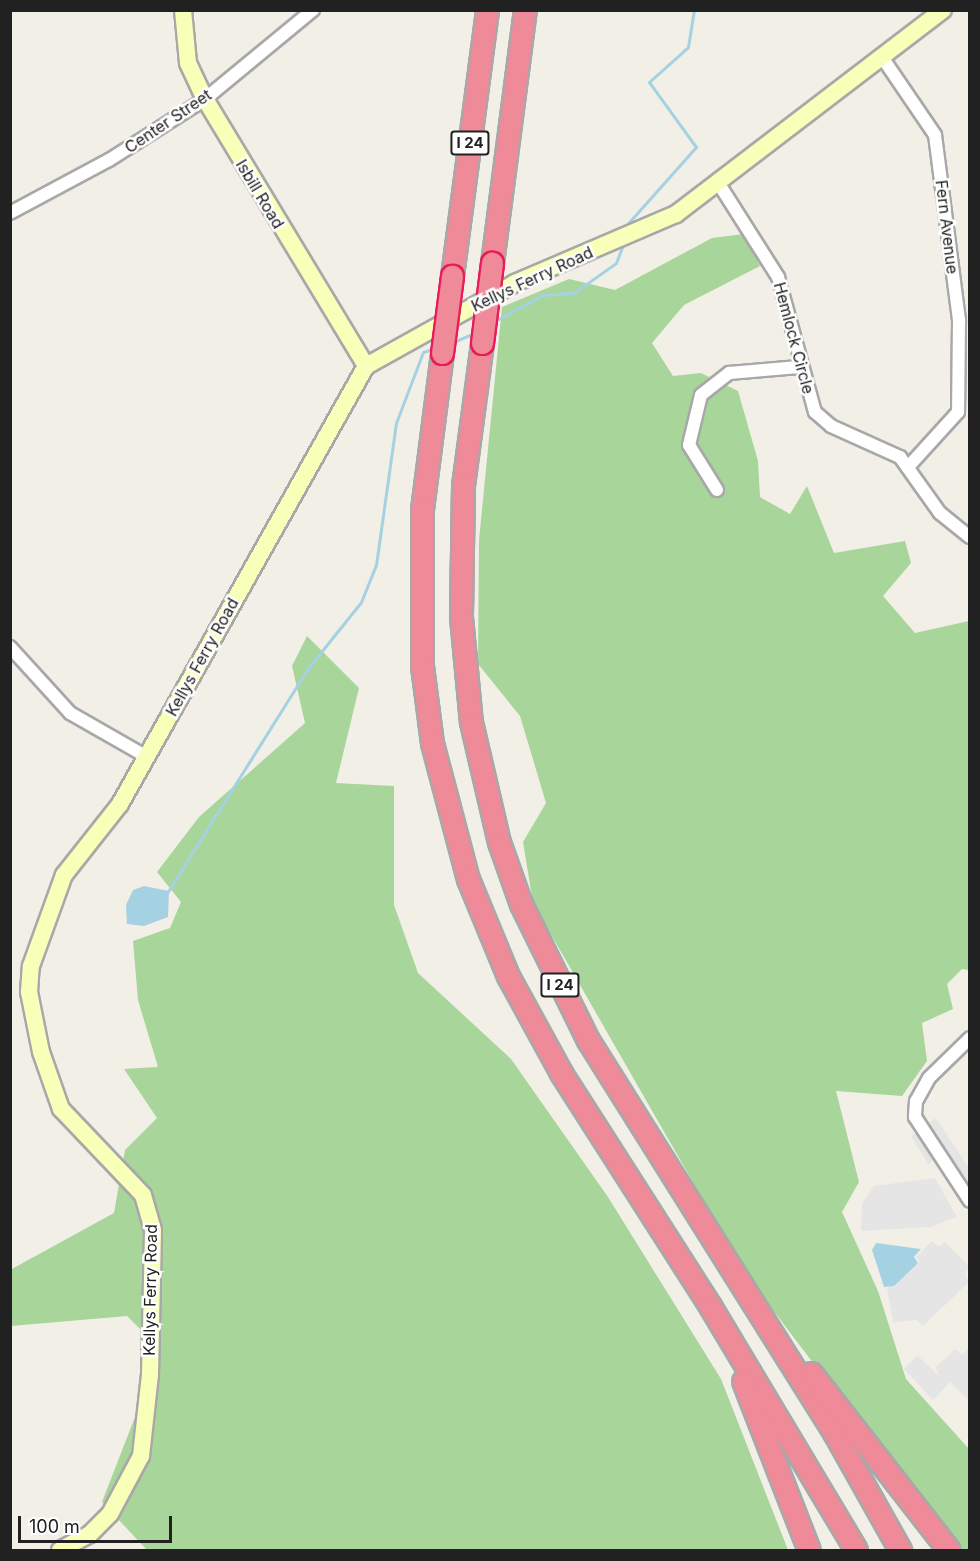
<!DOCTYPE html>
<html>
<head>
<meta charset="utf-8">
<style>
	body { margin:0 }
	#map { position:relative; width:980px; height:1561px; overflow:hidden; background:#f2efe7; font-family:Inter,sans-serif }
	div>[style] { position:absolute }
	.forest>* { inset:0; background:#a8d599 }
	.parking>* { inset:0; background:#e5e5e5 }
	.water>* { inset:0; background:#a5d2e3 }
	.stream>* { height:3px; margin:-1.5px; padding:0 1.5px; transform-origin:1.5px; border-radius:1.5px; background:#a5d2e3 }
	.roads { filter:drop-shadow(2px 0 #a8a8a8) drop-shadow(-2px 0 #a8a8a8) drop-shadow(0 2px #a8a8a8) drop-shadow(0 -2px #a8a8a8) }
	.street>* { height:12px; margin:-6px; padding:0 6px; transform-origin:6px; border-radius:6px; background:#fff }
	.secondary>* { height:16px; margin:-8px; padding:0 8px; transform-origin:8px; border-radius:8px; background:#f8ffb9 }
	.highway>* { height:21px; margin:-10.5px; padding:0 10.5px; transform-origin:10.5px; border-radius:10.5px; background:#ef8a99 }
	.bridges { filter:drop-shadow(2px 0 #ea1b59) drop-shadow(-2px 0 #ea1b59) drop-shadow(0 2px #ea1b59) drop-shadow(0 -2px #ea1b59) }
	.highway-bridge>* { height:21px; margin:-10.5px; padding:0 10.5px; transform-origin:10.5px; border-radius:10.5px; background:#ef8a99 }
	span { translate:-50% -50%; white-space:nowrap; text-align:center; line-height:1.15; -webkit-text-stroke:5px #fff; paint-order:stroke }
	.shield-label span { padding:2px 4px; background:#fff; border:2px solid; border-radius:4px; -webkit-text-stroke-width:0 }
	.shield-label { font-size:15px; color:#212121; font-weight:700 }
	.street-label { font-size:16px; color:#212121 }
	.frame { position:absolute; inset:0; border:12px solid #212121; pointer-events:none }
	.scale { position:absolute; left:18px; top:1516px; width:154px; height:27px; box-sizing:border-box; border:3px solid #212121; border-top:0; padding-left:8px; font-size:18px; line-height:21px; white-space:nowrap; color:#212121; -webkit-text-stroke:4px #fff; paint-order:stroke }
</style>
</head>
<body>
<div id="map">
	<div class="forest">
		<div style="clip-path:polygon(744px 234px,760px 266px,684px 305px,652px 343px,673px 376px,701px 373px,738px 391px,758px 461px,760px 497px,790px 514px,807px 486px,834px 553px,905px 541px,911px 563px,883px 596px,915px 633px,969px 621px,969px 970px,962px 969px,947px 984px,953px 1009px,922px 1023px,927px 1061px,902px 1096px,836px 1091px,859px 1182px,842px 1212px,878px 1291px,906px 1379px,969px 1449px,969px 1550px,962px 1550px,888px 1462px,745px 1273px,533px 903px,523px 842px,546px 803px,520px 716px,478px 664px,479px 540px,502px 307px,569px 279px,615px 290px,712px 238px)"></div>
		<div style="clip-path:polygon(307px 636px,359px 688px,336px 783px,394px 786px,394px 905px,418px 973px,511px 1059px,608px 1197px,721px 1379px,788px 1550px,147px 1550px,102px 1502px,161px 1350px,127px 1316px,11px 1326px,10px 1270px,114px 1213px,125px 1150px,157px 1118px,124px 1069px,158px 1067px,138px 1000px,133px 941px,170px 928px,181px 902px,157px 872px,199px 817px,305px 723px,292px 666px)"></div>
	</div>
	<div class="parking">
		<div style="clip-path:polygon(936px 1118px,969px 1168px,969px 1211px,935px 1159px,928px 1164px,911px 1136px)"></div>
		<div style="clip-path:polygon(935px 1178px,957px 1217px,931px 1227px,861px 1231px,862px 1204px,874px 1186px)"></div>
		<div style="clip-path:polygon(932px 1241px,939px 1247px,945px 1242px,969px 1266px,965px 1275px,969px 1282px,923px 1326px,916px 1320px,893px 1322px,887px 1288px,920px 1262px,916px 1257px)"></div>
		<div style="clip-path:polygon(969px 1348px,969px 1401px,950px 1382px,933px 1400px,904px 1369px,917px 1355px,939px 1376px,936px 1367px,955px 1349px,962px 1355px)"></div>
	</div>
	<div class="water">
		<div style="clip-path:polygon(144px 886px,169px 891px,168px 917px,144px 926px,127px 924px,126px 905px,133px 890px)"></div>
		<div style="clip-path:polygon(876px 1243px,921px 1249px,914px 1257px,918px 1263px,894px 1286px,884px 1287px,872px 1250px)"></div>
	</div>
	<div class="stream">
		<div style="left:623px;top:229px;width:110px;rotate:-48.3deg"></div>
		<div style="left:696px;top:147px;width:80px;rotate:-125.9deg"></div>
		<div style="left:649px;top:82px;width:52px;rotate:-41.9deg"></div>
		<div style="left:688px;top:47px;width:37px;rotate:-81deg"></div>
		<div style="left:493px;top:322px;width:57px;rotate:-28.4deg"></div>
		<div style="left:543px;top:295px;width:32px;rotate:-5deg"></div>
		<div style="left:575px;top:292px;width:50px;rotate:-35.3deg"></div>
		<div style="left:616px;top:263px;width:17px;rotate:-69deg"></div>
		<div style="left:453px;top:342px;width:23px;rotate:-23deg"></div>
		<div style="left:167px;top:893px;width:267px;rotate:-57.9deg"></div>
		<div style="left:309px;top:667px;width:83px;rotate:-51.3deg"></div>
		<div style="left:361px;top:602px;width:40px;rotate:-68deg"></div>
		<div style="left:376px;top:565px;width:143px;rotate:-82deg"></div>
		<div style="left:396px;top:423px;width:76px;rotate:-69.2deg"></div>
		<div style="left:423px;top:352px;width:13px;rotate:-18deg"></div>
	</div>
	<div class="roads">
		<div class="street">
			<div style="left:882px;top:57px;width:94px;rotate:55.8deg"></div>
			<div style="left:935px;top:135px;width:188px;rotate:82.6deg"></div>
			<div style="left:959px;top:321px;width:91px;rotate:90.6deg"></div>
			<div style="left:958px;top:412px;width:73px;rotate:132.2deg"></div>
			<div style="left:719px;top:184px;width:110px;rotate:57.6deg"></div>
			<div style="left:778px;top:277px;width:140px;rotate:74.7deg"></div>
			<div style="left:815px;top:412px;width:21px;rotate:41deg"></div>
			<div style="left:831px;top:426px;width:76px;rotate:24.2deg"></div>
			<div style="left:900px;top:457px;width:69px;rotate:54.5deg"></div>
			<div style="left:940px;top:513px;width:38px;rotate:39deg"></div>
			<div style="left:10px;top:213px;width:112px;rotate:-28.2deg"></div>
			<div style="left:109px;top:160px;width:114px;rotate:-32.4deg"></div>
			<div style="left:205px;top:99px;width:140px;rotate:-39.5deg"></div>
			<div style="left:717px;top:490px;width:53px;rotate:-121.9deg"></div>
			<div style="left:689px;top:445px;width:51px;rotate:-76.5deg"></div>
			<div style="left:701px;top:395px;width:36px;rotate:-38deg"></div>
			<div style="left:729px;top:373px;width:70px;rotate:-4.9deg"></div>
			<div style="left:10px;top:647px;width:89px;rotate:47.7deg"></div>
			<div style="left:70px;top:713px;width:89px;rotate:29.7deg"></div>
			<div style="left:970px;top:1038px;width:57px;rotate:135.7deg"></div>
			<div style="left:929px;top:1078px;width:26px;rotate:119deg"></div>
			<div style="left:916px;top:1101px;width:16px;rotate:94deg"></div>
			<div style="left:915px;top:1117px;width:100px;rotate:56.8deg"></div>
		</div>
		<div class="secondary">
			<div style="left:183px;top:10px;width:53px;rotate:84.6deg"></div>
			<div style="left:188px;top:63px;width:40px;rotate:65deg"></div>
			<div style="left:205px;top:99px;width:312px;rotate:58.9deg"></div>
			<div style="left:60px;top:1550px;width:34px;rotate:-28deg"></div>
			<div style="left:90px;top:1534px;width:28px;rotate:-45deg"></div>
			<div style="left:110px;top:1514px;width:66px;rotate:-61.9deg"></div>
			<div style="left:141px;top:1456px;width:81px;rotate:-83.7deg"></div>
			<div style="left:150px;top:1375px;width:145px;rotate:-88.8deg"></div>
			<div style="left:153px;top:1230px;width:36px;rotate:-106deg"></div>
			<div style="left:143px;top:1195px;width:119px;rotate:-133.6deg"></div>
			<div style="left:61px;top:1109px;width:60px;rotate:-109.3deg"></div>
			<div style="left:41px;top:1052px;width:61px;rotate:-101.3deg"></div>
			<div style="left:29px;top:992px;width:26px;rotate:-86deg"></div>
			<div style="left:31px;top:966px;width:97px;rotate:-70.1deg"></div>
			<div style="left:64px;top:875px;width:90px;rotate:-51.7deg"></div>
			<div style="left:120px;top:804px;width:502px;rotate:-60.68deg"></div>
			<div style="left:366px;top:366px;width:171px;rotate:-29.1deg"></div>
			<div style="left:515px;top:283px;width:175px;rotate:-23.2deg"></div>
			<div style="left:676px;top:214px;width:336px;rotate:-37.4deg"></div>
		</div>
		<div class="highway">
			<div style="left:492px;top:263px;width:255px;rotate:-82.6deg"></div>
			<div style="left:452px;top:276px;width:268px;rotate:-82.5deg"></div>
			<div style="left:482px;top:343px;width:144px;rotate:97.6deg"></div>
			<div style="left:463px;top:486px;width:131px;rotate:90.9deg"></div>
			<div style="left:461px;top:617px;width:105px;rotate:84.6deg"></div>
			<div style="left:471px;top:722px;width:123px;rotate:76.9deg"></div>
			<div style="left:499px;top:842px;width:66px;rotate:70.5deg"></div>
			<div style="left:521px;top:904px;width:152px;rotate:63.8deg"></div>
			<div style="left:588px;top:1040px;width:465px;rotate:57.9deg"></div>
			<div style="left:835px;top:1434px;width:133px;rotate:60.7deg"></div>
			<div style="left:442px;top:353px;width:158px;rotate:97.3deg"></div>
			<div style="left:422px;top:510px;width:156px;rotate:90deg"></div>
			<div style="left:422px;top:666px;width:78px;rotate:82.6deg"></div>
			<div style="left:432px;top:743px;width:141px;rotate:75.2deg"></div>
			<div style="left:468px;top:879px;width:105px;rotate:67.6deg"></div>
			<div style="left:508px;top:976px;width:111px;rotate:61.3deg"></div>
			<div style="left:561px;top:1073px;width:277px;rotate:57.4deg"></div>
			<div style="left:710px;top:1306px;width:284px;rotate:59.1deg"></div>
			<div style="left:811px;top:1373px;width:224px;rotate:52.1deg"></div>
			<div style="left:743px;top:1381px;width:181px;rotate:68.7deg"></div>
		</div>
	</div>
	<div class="bridges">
		<div class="highway-bridge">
			<div style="left:482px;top:343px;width:81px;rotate:-82.9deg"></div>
			<div style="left:442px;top:353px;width:78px;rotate:-82.6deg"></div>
		</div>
	</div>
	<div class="shield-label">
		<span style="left:470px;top:143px">I 24</span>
		<span style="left:560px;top:985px">I 24</span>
	</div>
	<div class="street-label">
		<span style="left:168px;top:121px;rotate:-34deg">Center Street</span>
		<span style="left:260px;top:194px;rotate:59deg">Isbill Road</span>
		<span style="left:947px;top:227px;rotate:83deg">Fern Avenue</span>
		<span style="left:532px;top:279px;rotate:-25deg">Kellys Ferry Road</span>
		<span style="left:794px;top:338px;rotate:75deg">Hemlock Circle</span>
		<span style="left:202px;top:657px;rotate:-61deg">Kellys Ferry Road</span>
		<span style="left:150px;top:1290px;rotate:-89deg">Kellys Ferry Road</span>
	</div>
	<div class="frame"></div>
	<div class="scale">100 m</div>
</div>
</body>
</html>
